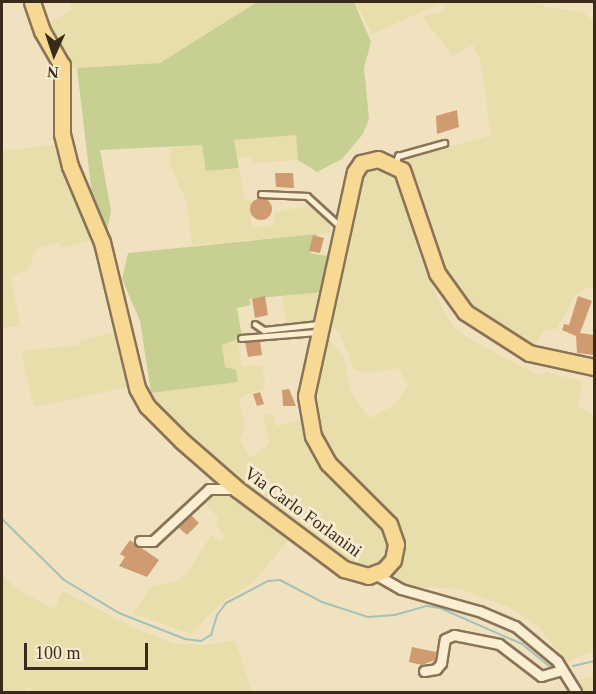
<!DOCTYPE html>
<html>
<head>
<meta charset="utf-8">
<style>
	body { margin:0 }
	#map { position:relative; width:596px; height:694px; overflow:hidden; background:#f0e2bf; font-family:Georgia,serif }
	div>[style] { position:absolute }
	.farmland>* { inset:0; background:#e7deac }
	.green>* { inset:0; background:#c7cf92 }
	.stream>* { height:2px; margin:-1px; padding:0 1px; transform-origin:1px; border-radius:1px; background:#a2c2b9 }
	.building>* { inset:0; background:#d19b72 }
	.round { border-radius:50% }
	.roads { filter:drop-shadow(2px 0 #8a7356) drop-shadow(-2px 0 #8a7356) drop-shadow(0 2px #8a7356) drop-shadow(0 -2px #8a7356) }
	.lane>* { height:4.5px; margin:-2.25px; padding:0 2.25px; transform-origin:2.25px; border-radius:2.25px; background:#fbefd3 }
	.street>* { height:9px; margin:-4.5px; padding:0 4.5px; transform-origin:4.5px; border-radius:4.5px; background:#fbefd3 }
	.primary>* { height:15px; margin:-7.5px; padding:0 7.5px; transform-origin:7.5px; border-radius:7.5px; background:#f7d994 }
	span { translate:-50% -50%; white-space:nowrap; text-align:center; line-height:1.15; -webkit-text-stroke:6px #f7eccf; paint-order:stroke }
	.street-label { font-size:18px; color:#392a1c }
	.frame { position:absolute; inset:0; border:3px solid #392a1c; pointer-events:none }
	.north { position:absolute; left:24px; top:24px; width:60px; height:60px; -webkit-text-stroke:4px #f7eccf; paint-order:stroke; rotate:183deg; font-size:16px; font-weight:700; line-height:24px; text-align:center; color:#392a1c }
	.north::after { content:''; display:block; margin:auto; width:21px; height:27px; background:#392a1c; clip-path:polygon(50% 0,100% 100%,50% 72%,0 100%) }
	.scale { position:absolute; left:24px; top:643px; width:124px; height:27px; box-sizing:border-box; border:3px solid #392a1c; border-top:0; padding-left:8px; font-size:18px; line-height:21px; white-space:nowrap; color:#392a1c; -webkit-text-stroke:4px #f7eccf; paint-order:stroke }
</style>
</head>
<body>
<div id="map">
	<div class="farmland">
		<div style="clip-path:polygon(68px 2px,257px 2px,160px 63px,68px 68px,44px 24px,73px 10px)"></div>
		<div style="clip-path:polygon(355px 2px,539px 2px,547px 7px,583px 12px,594px 22px,594px 287px,585px 288px,574px 297px,557px 329px,544px 330px,534px 348px,466px 305px,449px 283px,437px 258px,416px 185px,402px 161px,491px 135px,481px 62px,473px 45px,452px 56px,423px 17px,446px 10px,443px 2px,372px 34px)"></div>
		<div style="clip-path:polygon(296px 135px,298px 160px,253px 163px,252px 156px,237px 158px,234px 140px)"></div>
		<div style="clip-path:polygon(61px 144px,95px 239px,62px 248px,59px 242px,37px 248px,28px 270px,11px 276px,20px 326px,2px 328px,2px 151px)"></div>
		<div style="clip-path:polygon(202px 145px,206px 171px,239px 168px,245px 200px,251px 201px,251px 227px,274px 226px,274px 212px,307px 206px,328px 220px,331px 233px,192px 245px,187px 202px,170px 166px,170px 156px,172px 147px)"></div>
		<div style="clip-path:polygon(380px 166px,392px 169px,401px 181px,420px 258px,446px 316px,461px 334px,539px 376px,546px 372px,583px 382px,578px 405px,594px 417px,594px 651px,566px 662px,539px 627px,513px 609px,460px 589px,412px 587px,401px 582px,395px 577px,401px 552px,317px 436px,311px 405px,327px 337px,344px 357px,351px 393px,370px 418px,396px 404px,408px 385px,398px 368px,370px 373px,354px 369px,340px 333px,328px 322px,358px 190px,369px 167px)"></div>
		<div style="clip-path:polygon(323px 292px,316px 322px,286px 326px,283px 296px)"></div>
		<div style="clip-path:polygon(120px 330px,132px 386px,34px 407px,21px 351px,79px 345px,80px 341px)"></div>
		<div style="clip-path:polygon(238px 338px,242px 366px,262px 366px,265px 380px,263px 389px,238px 398px,245px 425px,240px 440px,251px 458px,270px 443px,263px 416px,273px 413px,277px 426px,303px 419px,322px 464px,335px 481px,382px 521px,392px 553px,374px 570px,342px 561px,237px 481px,167px 420px,156px 404px,151px 393px,238px 382px,225px 367px,222px 345px)"></div>
		<div style="clip-path:polygon(214px 492px,229px 492px,291px 537px,255px 580px,222px 602px,191px 634px,133px 613px,151px 587px,176px 582px,186px 574px,211px 535px,219px 542px,225px 537px,216px 525px,218px 518px,203px 500px)"></div>
		<div style="clip-path:polygon(2px 574px,16px 588px,54px 609px,63px 591px,132px 627px,176px 644px,207px 645px,235px 640px,252px 692px,40px 692px,27px 687px,25px 692px,2px 692px)"></div>
		<div style="clip-path:polygon(594px 675px,594px 692px,585px 692px,579px 680px)"></div>
	</div>
	<div class="green">
		<div style="clip-path:polygon(257px 2px,354px 2px,371px 42px,364px 68px,369px 119px,363px 134px,342px 159px,317px 172px,298px 160px,296px 135px,234px 140px,239px 168px,206px 171px,202px 145px,100px 150px,111px 211px,107px 231px,93px 204px,77px 68px,160px 63px)"></div>
		<div style="clip-path:polygon(317px 234px,310px 253px,333px 257px,323px 292px,249px 299px,251px 305px,237px 308px,242px 337px,222px 345px,225px 367px,236px 370px,238px 382px,151px 393px,140px 321px,122px 279px,128px 253px)"></div>
	</div>
	<div class="stream">
		<div style="left:2px;top:519px;width:87px;rotate:44.5deg"></div>
		<div style="left:64px;top:580px;width:64px;rotate:31deg"></div>
		<div style="left:119px;top:613px;width:71px;rotate:21.5deg"></div>
		<div style="left:185px;top:639px;width:16px;rotate:7deg"></div>
		<div style="left:201px;top:641px;width:12px;rotate:-31deg"></div>
		<div style="left:211px;top:635px;width:21px;rotate:-73deg"></div>
		<div style="left:217px;top:615px;width:15px;rotate:-53deg"></div>
		<div style="left:226px;top:603px;width:47px;rotate:-27.6deg"></div>
		<div style="left:268px;top:581px;width:12px;rotate:-5deg"></div>
		<div style="left:280px;top:580px;width:47px;rotate:27.6deg"></div>
		<div style="left:322px;top:602px;width:48px;rotate:18.1deg"></div>
		<div style="left:368px;top:617px;width:27px;rotate:-4deg"></div>
		<div style="left:395px;top:615px;width:33px;rotate:-16deg"></div>
		<div style="left:427px;top:606px;width:13px;rotate:9deg"></div>
		<div style="left:440px;top:608px;width:90px;rotate:23.7deg"></div>
		<div style="left:522px;top:644px;width:40px;rotate:39deg"></div>
		<div style="left:573px;top:666px;width:22px;rotate:-13deg"></div>
	</div>
	<div class="building">
		<div style="clip-path:polygon(457px 110px,459px 127px,437px 134px,436px 116px)"></div>
		<div style="clip-path:polygon(275px 173px,293px 173px,294px 188px,276px 187px)"></div>
		<div class="round" style="left:250px;top:198px;width:22px;height:22px"></div>
		<div style="clip-path:polygon(313px 235px,324px 238px,320px 253px,309px 251px)"></div>
		<div style="clip-path:polygon(265px 296px,268px 315px,255px 318px,252px 299px)"></div>
		<div style="clip-path:polygon(578px 296px,592px 301px,580px 333px,594px 335px,594px 355px,577px 353px,576px 336px,562px 330px,564px 324px,569px 325px)"></div>
		<div style="clip-path:polygon(260px 341px,262px 355px,248px 357px,245px 342px)"></div>
		<div style="clip-path:polygon(289px 389px,296px 406px,283px 406px,282px 390px)"></div>
		<div style="clip-path:polygon(260px 392px,264px 404px,257px 406px,253px 394px)"></div>
		<div style="clip-path:polygon(191px 515px,199px 523px,187px 535px,178px 527px)"></div>
		<div style="clip-path:polygon(130px 540px,159px 560px,147px 577px,119px 566px,125px 557px,120px 554px)"></div>
		<div style="clip-path:polygon(412px 647px,436px 652px,435px 660px,422px 665px,409px 662px)"></div>
	</div>
	<div class="roads">
		<div class="lane">
			<div style="left:395px;top:164px;width:9px;rotate:-69deg"></div>
			<div style="left:398px;top:156px;width:48px;rotate:-15.8deg"></div>
			<div style="left:261px;top:194px;width:46px;rotate:2.5deg"></div>
			<div style="left:307px;top:196px;width:45px;rotate:42.3deg"></div>
			<div style="left:255px;top:324px;width:11px;rotate:34deg"></div>
			<div style="left:264px;top:330px;width:55px;rotate:-6.2deg"></div>
			<div style="left:241px;top:338px;width:76px;rotate:-4.5deg"></div>
		</div>
		<div class="street">
			<div style="left:140px;top:541px;width:13px"></div>
			<div style="left:153px;top:541px;width:76px;rotate:-42.9deg"></div>
			<div style="left:209px;top:489px;width:26px"></div>
			<div style="left:375px;top:574px;width:30px;rotate:30deg"></div>
			<div style="left:401px;top:589px;width:81px;rotate:15.8deg"></div>
			<div style="left:479px;top:611px;width:39px;rotate:23deg"></div>
			<div style="left:515px;top:626px;width:55px;rotate:39.8deg"></div>
			<div style="left:557px;top:661px;width:36px;rotate:58deg"></div>
			<div style="left:424px;top:671px;width:12px;rotate:-9deg"></div>
			<div style="left:436px;top:669px;width:8px;rotate:-50deg"></div>
			<div style="left:441px;top:663px;width:24px;rotate:-81deg"></div>
			<div style="left:445px;top:639px;width:10px;rotate:-24deg"></div>
			<div style="left:454px;top:635px;width:46px;rotate:11.3deg"></div>
			<div style="left:499px;top:644px;width:53px;rotate:37.3deg"></div>
			<div style="left:541px;top:676px;width:22px;rotate:-16deg"></div>
		</div>
		<div class="primary">
			<div style="left:32px;top:2px;width:31px;rotate:71deg"></div>
			<div style="left:42px;top:31px;width:39px;rotate:60deg"></div>
			<div style="left:62px;top:65px;width:69px;rotate:90deg"></div>
			<div style="left:62px;top:134px;width:33px;rotate:76deg"></div>
			<div style="left:70px;top:166px;width:82px;rotate:67.2deg"></div>
			<div style="left:102px;top:242px;width:150px;rotate:76.5deg"></div>
			<div style="left:137px;top:388px;width:21px;rotate:61deg"></div>
			<div style="left:147px;top:406px;width:49px;rotate:45deg"></div>
			<div style="left:182px;top:441px;width:73px;rotate:41.1deg"></div>
			<div style="left:237px;top:489px;width:134px;rotate:36.8deg"></div>
			<div style="left:344px;top:569px;width:25px;rotate:16deg"></div>
			<div style="left:368px;top:576px;width:17px;rotate:-21deg"></div>
			<div style="left:384px;top:570px;width:13px;rotate:-48deg"></div>
			<div style="left:393px;top:560px;width:16px;rotate:-79deg"></div>
			<div style="left:396px;top:544px;width:21px;rotate:-109deg"></div>
			<div style="left:389px;top:524px;width:86px;rotate:-135deg"></div>
			<div style="left:328px;top:463px;width:31px;rotate:-119deg"></div>
			<div style="left:313px;top:436px;width:41px;rotate:-99.9deg"></div>
			<div style="left:306px;top:396px;width:229px;rotate:-77.7deg"></div>
			<div style="left:355px;top:172px;width:11px;rotate:-56deg"></div>
			<div style="left:361px;top:163px;width:17px;rotate:-13deg"></div>
			<div style="left:378px;top:159px;width:26px;rotate:25deg"></div>
			<div style="left:402px;top:170px;width:109px;rotate:71.2deg"></div>
			<div style="left:437px;top:273px;width:48px;rotate:54.3deg"></div>
			<div style="left:465px;top:312px;width:76px;rotate:32.6deg"></div>
			<div style="left:529px;top:353px;width:66px;rotate:12.2deg"></div>
		</div>
	</div>
	<div class="street-label">
		<span style="left:303px;top:512px;rotate:36deg">Via Carlo Forlanini</span>
	</div>
	<div class="frame"></div>
	<div class="north">N</div>
	<div class="scale">100 m</div>
</div>
</body>
</html>
